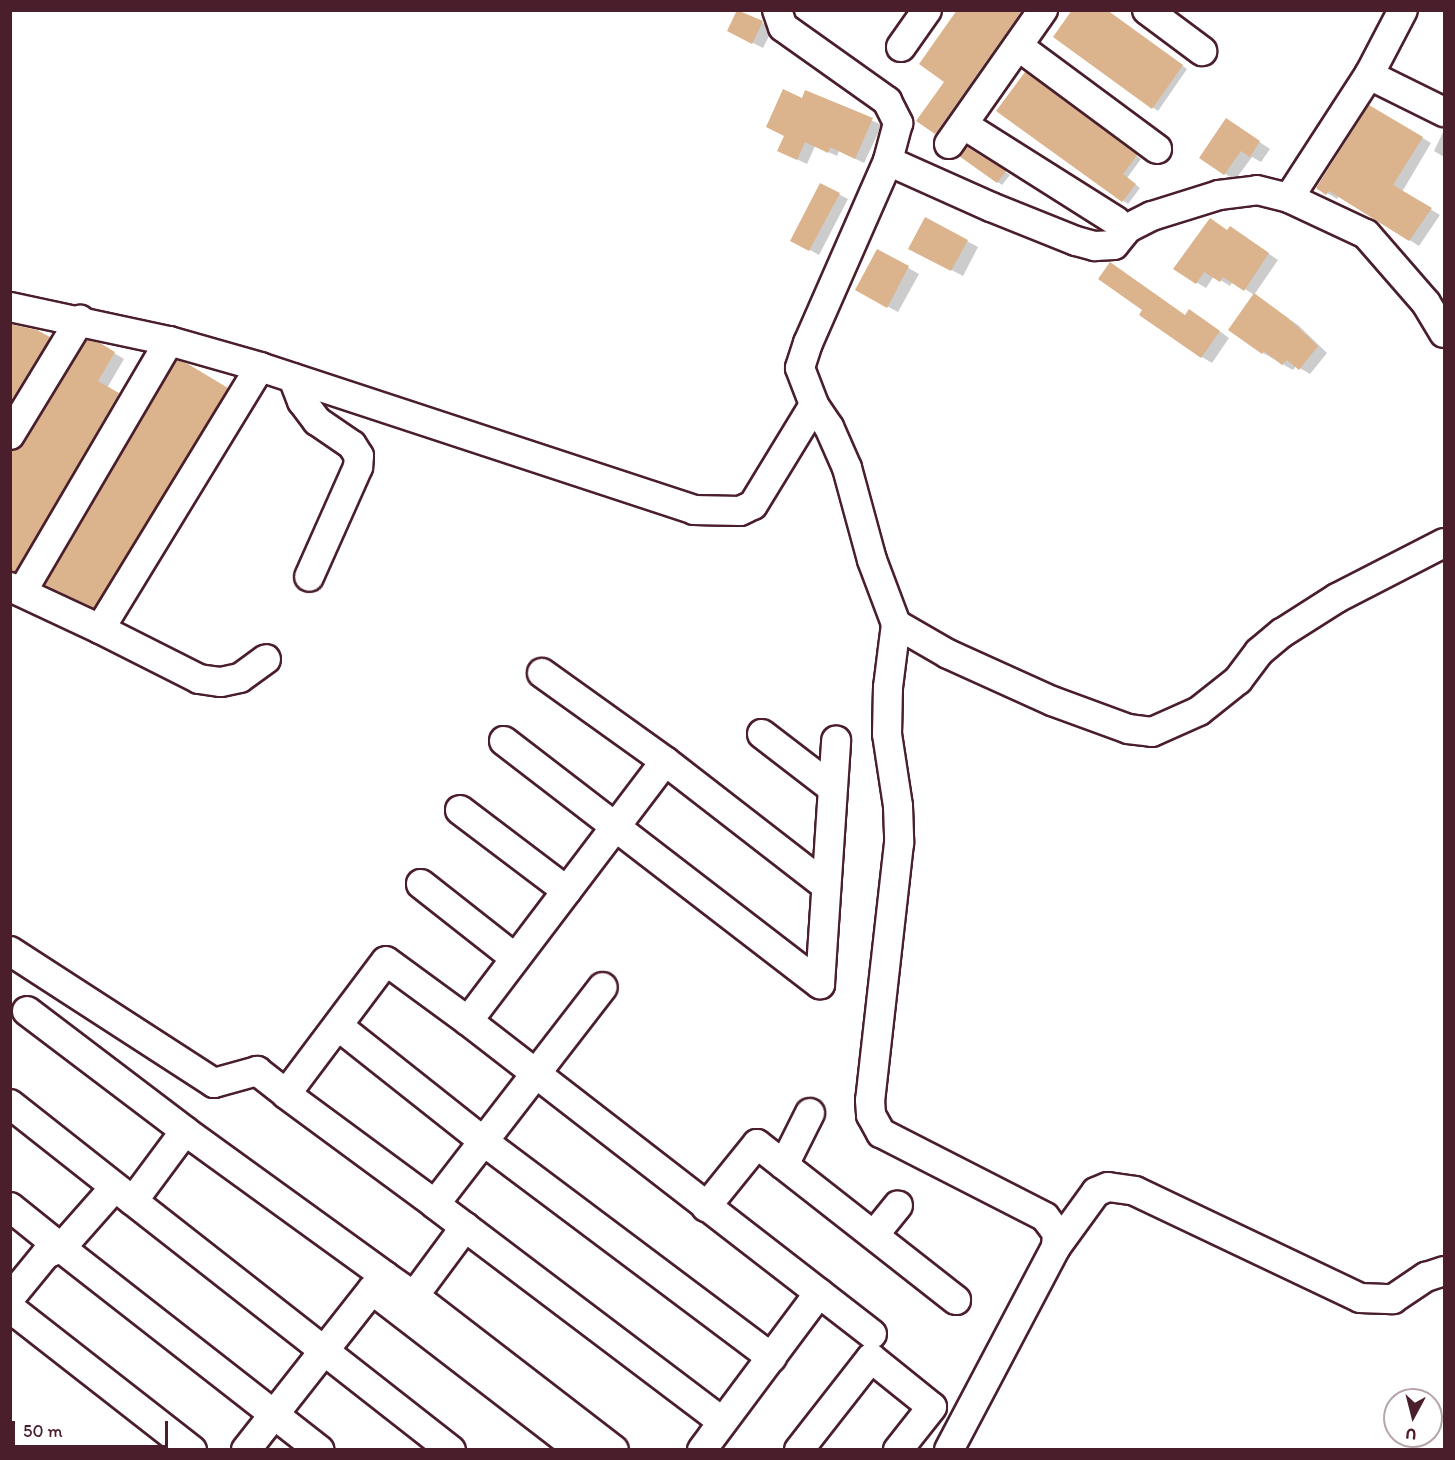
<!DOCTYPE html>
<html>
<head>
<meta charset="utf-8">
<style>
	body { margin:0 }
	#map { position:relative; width:1455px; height:1460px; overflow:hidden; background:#fff; font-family:Itim,sans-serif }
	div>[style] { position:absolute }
	.shadow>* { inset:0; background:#0003 }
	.building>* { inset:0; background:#dbb38c }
	.roads { filter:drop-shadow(2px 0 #4a1f2b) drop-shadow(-2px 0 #4a1f2b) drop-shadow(0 2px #4a1f2b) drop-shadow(0 -2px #4a1f2b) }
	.minor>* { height:28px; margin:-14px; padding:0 14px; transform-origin:14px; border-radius:14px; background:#fff }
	span { translate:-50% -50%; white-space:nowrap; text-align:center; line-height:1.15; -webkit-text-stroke:4.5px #fff; paint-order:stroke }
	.frame { position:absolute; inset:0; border:12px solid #4a1f2b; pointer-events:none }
	.north { position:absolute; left:1383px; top:1388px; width:60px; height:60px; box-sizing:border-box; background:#fff; border:2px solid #b7a5aa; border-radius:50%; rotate:187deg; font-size:16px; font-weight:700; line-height:24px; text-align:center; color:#4a1f2b }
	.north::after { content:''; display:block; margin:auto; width:21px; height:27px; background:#4a1f2b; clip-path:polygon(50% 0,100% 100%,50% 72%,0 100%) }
	.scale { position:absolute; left:12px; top:1421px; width:156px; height:27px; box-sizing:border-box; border:3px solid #4a1f2b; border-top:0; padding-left:8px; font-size:18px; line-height:21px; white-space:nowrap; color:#4a1f2b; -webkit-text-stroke:4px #fff; paint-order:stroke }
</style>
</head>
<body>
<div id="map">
	<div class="shadow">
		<div style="clip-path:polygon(959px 10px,1032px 10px,941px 136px,936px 133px)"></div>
		<div style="clip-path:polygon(1106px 10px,1187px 69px,1158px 111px,1055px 37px)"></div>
		<div style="clip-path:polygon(739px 11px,773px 28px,763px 48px,729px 31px)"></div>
		<div style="clip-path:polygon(1030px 76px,1141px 159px,1127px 178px,1140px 188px,1128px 204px,998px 111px)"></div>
		<div style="clip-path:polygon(806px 92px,882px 125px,864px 163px,839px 151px,837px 156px,815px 146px,807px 164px,788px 155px)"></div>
		<div style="clip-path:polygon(1370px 107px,1431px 143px,1402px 192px,1440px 215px,1419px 246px,1339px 196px,1337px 199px,1327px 193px)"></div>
		<div style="clip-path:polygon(1237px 127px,1270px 149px,1261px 162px,1252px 157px,1235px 180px,1201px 158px)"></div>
		<div style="clip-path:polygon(1444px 130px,1444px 157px,1434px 151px)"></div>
		<div style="clip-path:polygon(968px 149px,1010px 175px,1002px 185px,961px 156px)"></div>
		<div style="clip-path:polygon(821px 185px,848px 199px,819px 255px,792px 240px)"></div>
		<div style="clip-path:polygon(926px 219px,978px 247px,963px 276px,921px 254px)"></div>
		<div style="clip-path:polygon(1228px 231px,1240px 234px,1278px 260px,1254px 295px,1233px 281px,1230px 286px,1214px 276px,1206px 288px,1175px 269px)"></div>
		<div style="clip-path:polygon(878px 251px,919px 274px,898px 312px,857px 290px)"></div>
		<div style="clip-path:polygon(1262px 301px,1298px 325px,1327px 353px,1310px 374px,1296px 366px,1293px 370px,1263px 353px)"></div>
		<div style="clip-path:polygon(1186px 316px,1200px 317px,1229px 338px,1212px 363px,1202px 357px)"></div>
		<div style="clip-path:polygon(10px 325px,37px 331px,59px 344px,10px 424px)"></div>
		<div style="clip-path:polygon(99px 344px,124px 359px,107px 388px,128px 400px,25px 576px,10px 580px,10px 451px,25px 445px)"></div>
		<div style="clip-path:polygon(227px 389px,237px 395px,104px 612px,57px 590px)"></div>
	</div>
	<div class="building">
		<div style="clip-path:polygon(737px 10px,763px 21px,752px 44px,727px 31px)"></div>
		<div style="clip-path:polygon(957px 10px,1022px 10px,935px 134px,916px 121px,944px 82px,919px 64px)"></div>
		<div style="clip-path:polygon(1072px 10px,1107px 10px,1183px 65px,1152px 109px,1053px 37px)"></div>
		<div style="clip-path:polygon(1025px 72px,1137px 155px,1123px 174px,1136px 184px,1122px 202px,996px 111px)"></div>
		<div style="clip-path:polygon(783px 89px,802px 98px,805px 90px,873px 118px,855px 159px,830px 147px,828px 153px,805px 142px,797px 160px,777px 151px,784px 136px,766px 127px)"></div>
		<div style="clip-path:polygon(1369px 105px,1423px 137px,1393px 185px,1432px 208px,1409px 241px,1329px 191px,1326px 195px,1316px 188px)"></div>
		<div style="clip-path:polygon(1226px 118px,1260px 141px,1250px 157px,1241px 151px,1224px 175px,1199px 158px)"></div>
		<div style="clip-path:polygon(967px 147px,1006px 171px,997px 183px,959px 156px)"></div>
		<div style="clip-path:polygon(820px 183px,840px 193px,809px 251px,790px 241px)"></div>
		<div style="clip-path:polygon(925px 217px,968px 240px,951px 271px,908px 249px)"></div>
		<div style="clip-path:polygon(1210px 218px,1227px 230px,1230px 226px,1269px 253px,1244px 291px,1223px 277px,1220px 282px,1204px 272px,1196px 284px,1173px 269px)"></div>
		<div style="clip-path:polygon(877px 249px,909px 266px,887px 308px,855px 290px)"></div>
		<div style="clip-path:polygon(1110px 262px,1185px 315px,1189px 309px,1220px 331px,1201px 358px,1139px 315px,1142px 310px,1098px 279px)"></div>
		<div style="clip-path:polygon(1254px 293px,1288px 318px,1318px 346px,1299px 370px,1287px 360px,1282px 365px,1264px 351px,1262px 354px,1228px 330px)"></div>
		<div style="clip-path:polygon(10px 324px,37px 330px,50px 337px,10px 402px)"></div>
		<div style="clip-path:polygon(87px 340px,100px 343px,115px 352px,98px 381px,119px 393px,15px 572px,10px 571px,10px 451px,24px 444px)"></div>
		<div style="clip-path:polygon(177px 360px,188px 364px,228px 388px,94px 608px,45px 585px)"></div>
	</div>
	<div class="roads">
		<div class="minor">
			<div style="left:777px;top:10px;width:18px;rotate:71deg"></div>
			<div style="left:783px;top:27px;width:128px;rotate:35.4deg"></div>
			<div style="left:887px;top:101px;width:25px;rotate:63deg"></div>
			<div style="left:898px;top:123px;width:39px;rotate:105deg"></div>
			<div style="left:888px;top:161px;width:199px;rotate:113.7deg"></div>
			<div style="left:808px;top:343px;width:26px;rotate:108deg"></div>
			<div style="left:800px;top:368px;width:40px;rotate:69deg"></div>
			<div style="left:814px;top:405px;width:27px;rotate:56deg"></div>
			<div style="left:829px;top:427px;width:45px;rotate:66.3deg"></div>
			<div style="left:847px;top:468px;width:95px;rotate:74.8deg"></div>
			<div style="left:872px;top:560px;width:68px;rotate:69.4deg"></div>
			<div style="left:896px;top:624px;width:64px;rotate:97.2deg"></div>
			<div style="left:888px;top:687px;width:47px;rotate:91.2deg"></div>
			<div style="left:887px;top:734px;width:73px;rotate:81.3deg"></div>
			<div style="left:898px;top:806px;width:37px;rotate:88deg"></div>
			<div style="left:899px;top:843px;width:259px;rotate:96.4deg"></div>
			<div style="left:870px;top:1100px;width:15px;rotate:86deg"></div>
			<div style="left:871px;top:1115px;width:21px;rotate:61deg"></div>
			<div style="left:881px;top:1133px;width:184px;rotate:27.1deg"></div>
			<div style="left:1045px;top:1217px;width:20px;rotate:53deg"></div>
			<div style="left:1057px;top:1233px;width:14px;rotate:94deg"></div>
			<div style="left:1056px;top:1247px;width:229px;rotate:117.8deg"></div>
			<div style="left:1147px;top:10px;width:69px;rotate:36.7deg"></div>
			<div style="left:1018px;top:46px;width:173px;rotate:36.5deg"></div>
			<div style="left:901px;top:47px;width:45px;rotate:-54.9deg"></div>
			<div style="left:1369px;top:75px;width:84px;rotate:26.3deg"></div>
			<div style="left:964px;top:125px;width:180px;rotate:32.3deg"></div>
			<div style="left:949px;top:144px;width:164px;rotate:-55deg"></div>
			<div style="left:888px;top:161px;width:113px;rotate:24.1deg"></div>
			<div style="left:991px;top:207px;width:92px;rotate:21.8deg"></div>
			<div style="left:1076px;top:241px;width:20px;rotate:15deg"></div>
			<div style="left:1095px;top:246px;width:19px;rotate:-3deg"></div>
			<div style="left:1114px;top:245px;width:22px;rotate:-51deg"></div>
			<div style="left:1128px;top:228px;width:27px;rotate:-27deg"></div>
			<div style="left:1152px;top:216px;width:70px;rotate:-17.4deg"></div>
			<div style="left:1219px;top:195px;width:38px;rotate:-7deg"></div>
			<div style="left:1257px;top:190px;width:33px;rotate:14deg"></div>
			<div style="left:1289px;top:198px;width:147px;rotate:-57deg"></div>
			<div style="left:1369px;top:75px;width:73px;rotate:-62.4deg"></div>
			<div style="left:1289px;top:198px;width:85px;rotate:25.1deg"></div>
			<div style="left:1366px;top:234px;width:91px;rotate:49deg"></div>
			<div style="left:1426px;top:303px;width:35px;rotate:59deg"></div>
			<div style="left:10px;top:307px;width:163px;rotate:12.1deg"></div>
			<div style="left:169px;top:341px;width:95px;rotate:15.9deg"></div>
			<div style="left:260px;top:367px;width:457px;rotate:18.2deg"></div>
			<div style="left:694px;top:510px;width:46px;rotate:1.2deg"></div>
			<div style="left:740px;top:511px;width:14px;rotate:-25deg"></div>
			<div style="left:753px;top:505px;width:117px;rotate:-58.6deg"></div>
			<div style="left:293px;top:378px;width:25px;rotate:69deg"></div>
			<div style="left:302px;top:401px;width:25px;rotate:53deg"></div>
			<div style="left:317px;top:421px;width:42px;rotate:34.4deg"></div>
			<div style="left:352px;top:445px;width:13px;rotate:58deg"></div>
			<div style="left:359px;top:456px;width:11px;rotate:95deg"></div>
			<div style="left:358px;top:467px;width:120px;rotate:114deg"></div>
			<div style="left:10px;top:435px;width:135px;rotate:-58.7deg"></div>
			<div style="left:10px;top:587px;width:99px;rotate:25deg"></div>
			<div style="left:100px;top:629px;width:307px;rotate:-58.6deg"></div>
			<div style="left:22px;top:592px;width:291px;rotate:-59.6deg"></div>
			<div style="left:896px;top:624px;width:60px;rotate:30deg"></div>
			<div style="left:948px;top:654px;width:114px;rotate:24.3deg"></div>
			<div style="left:1052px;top:701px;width:81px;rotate:20.2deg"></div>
			<div style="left:1128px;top:729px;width:24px;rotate:7deg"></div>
			<div style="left:1152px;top:732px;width:51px;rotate:-24.1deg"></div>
			<div style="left:1199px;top:711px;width:50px;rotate:-38.5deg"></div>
			<div style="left:1238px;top:680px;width:35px;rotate:-53deg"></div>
			<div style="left:1259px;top:652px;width:30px;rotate:-40deg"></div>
			<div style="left:1282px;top:633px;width:65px;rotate:-32.5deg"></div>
			<div style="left:1337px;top:598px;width:120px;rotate:-27.2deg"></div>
			<div style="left:100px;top:629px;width:111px;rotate:26.8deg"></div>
			<div style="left:199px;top:679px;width:22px;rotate:8deg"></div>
			<div style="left:221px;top:682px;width:19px;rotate:-12deg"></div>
			<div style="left:240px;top:678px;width:32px;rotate:-36deg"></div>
			<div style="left:542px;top:673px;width:151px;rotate:35.6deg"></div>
			<div style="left:665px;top:761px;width:204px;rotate:37.8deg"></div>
			<div style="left:762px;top:734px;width:88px;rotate:37.6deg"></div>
			<div style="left:504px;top:741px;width:399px;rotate:37.6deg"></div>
			<div style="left:820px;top:984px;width:244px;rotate:-86.2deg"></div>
			<div style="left:460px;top:810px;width:134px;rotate:37.1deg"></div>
			<div style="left:421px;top:884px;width:120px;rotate:38.2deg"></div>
			<div style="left:10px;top:951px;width:243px;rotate:32.9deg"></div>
			<div style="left:214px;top:1083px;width:45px;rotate:-15.6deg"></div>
			<div style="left:257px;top:1071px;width:37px;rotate:38deg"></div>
			<div style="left:27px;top:1011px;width:198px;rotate:37.2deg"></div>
			<div style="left:185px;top:1131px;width:247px;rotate:35.9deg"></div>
			<div style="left:468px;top:1021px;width:326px;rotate:-52.8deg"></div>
			<div style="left:338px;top:1026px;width:185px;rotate:38.4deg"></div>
			<div style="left:483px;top:1141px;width:361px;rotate:36.9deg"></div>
			<div style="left:10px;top:1104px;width:157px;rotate:38.3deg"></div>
			<div style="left:185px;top:1131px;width:87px;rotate:126.6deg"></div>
			<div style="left:133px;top:1201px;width:404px;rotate:38.1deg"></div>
			<div style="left:784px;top:1165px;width:58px;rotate:-63.4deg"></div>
			<div style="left:435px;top:1204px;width:185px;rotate:-143.6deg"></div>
			<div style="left:286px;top:1094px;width:166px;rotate:-53.1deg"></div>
			<div style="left:386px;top:961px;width:102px;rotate:36.2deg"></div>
			<div style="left:468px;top:1021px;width:511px;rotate:37.77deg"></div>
			<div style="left:10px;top:1207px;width:65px;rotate:38.8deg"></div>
			<div style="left:61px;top:1248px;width:81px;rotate:-48.5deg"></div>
			<div style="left:706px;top:1207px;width:81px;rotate:-51deg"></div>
			<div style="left:757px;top:1144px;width:253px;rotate:38.1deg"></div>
			<div style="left:465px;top:1227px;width:323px;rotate:37.1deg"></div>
			<div style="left:874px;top:1235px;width:38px;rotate:-51deg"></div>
			<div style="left:1056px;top:1247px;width:68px;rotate:-54deg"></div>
			<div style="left:1096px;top:1192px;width:13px;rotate:-23deg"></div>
			<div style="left:1108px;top:1187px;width:27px;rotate:8deg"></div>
			<div style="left:1135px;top:1191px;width:249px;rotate:25.4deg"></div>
			<div style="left:1360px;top:1298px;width:33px;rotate:2deg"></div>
			<div style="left:1393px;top:1299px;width:40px;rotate:-34deg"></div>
			<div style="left:1426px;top:1277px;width:19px;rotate:-18deg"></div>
			<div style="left:372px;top:1290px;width:19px;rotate:-47deg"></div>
			<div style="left:385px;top:1276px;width:35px;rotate:35deg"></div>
			<div style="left:414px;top:1296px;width:86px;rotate:-53.5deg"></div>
			<div style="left:465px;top:1227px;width:38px;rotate:-143deg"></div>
			<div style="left:435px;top:1204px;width:274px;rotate:-52.3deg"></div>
			<div style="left:414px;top:1296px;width:252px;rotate:37.6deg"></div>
			<div style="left:10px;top:1298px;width:57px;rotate:-50.7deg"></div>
			<div style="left:46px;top:1254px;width:16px;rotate:-22deg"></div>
			<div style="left:61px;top:1248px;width:328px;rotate:38deg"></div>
			<div style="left:10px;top:1308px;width:231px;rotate:38deg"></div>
			<div style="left:246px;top:1450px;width:204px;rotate:-51.8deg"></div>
			<div style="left:372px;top:1290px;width:262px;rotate:37.6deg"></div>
			<div style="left:702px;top:1450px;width:196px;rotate:-53.3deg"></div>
			<div style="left:799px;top:1450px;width:117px;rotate:-52deg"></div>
			<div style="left:871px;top:1358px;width:78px;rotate:38.8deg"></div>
			<div style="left:932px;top:1407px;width:55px;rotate:128.3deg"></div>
		</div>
	</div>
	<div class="frame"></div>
	<div class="north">U</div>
	<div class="scale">50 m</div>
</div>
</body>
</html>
